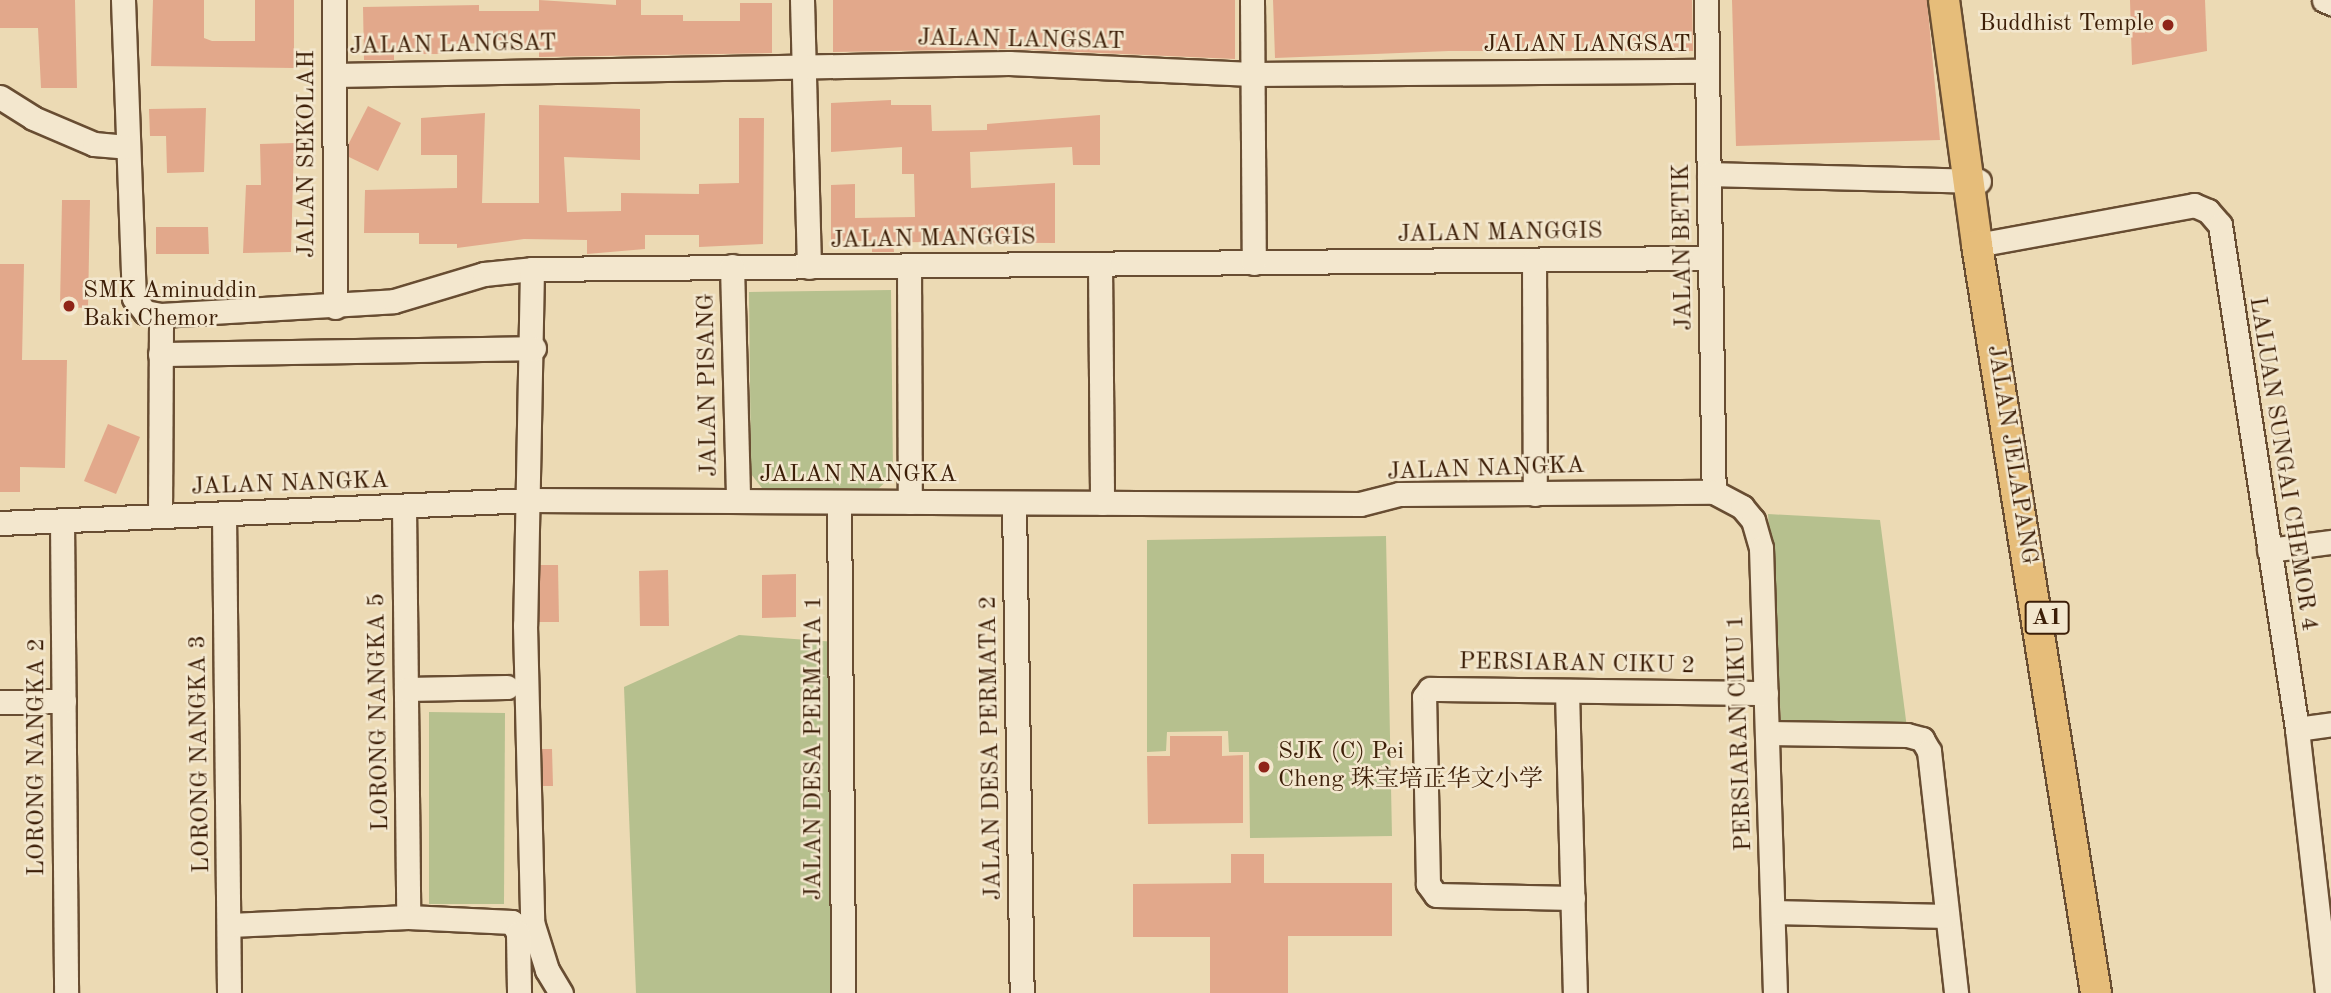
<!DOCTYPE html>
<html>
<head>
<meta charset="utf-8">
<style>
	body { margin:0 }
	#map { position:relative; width:2331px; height:993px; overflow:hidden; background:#ecdab4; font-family:"Old Standard TT","Noto Serif SC",serif }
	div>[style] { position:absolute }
	.green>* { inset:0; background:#b6c08e }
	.building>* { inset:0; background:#e2a88b }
	.roads { filter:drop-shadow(2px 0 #684d32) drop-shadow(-2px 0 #684d32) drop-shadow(0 2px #684d32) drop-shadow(0 -2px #684d32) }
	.minor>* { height:23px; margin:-11.5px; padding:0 11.5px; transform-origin:11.5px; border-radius:11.5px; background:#f3e7ce }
	.major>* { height:30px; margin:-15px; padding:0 15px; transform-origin:15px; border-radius:15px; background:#e6bd7a }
	.dots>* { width:19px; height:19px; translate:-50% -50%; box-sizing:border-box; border:4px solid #f3e7ce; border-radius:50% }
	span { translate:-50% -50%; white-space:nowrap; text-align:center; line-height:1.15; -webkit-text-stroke:5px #f3e7ce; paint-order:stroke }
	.shield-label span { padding:2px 5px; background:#f3e7ce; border:2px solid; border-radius:5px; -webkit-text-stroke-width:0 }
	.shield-label { font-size:23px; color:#3c1e07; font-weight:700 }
	.poi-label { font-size:24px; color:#3c1e07 }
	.right { translate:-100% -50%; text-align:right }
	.left { translate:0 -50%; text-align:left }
	.street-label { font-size:24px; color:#3c1e07 }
</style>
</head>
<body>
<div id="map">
	<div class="green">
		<div style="clip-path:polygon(891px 290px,893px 475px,879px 488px,762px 488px,751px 474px,749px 292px)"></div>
		<div style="clip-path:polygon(1768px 514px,1880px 520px,1907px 728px,1781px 721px)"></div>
		<div style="clip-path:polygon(1386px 536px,1392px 836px,1250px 838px,1249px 752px,1229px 752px,1228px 731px,1167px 732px,1166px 751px,1147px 752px,1147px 540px)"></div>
		<div style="clip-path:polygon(739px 635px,837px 642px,843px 993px,636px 993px,624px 687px)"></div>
		<div style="clip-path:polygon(429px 712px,505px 713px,504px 904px,429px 904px)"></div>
	</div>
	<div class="building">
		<div style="clip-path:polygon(0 0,75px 0,77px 88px,41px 88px,38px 28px,0 28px)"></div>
		<div style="clip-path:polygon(153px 0,204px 0,204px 38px,212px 41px,255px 41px,255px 0,294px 0,294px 68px,151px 66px)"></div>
		<div style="clip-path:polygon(539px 0,616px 5px,616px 0,641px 0,641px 15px,683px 15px,683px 21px,740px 21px,740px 3px,772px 3px,772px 53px,539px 57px,539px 50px,498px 50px,498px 43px,441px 44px,441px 54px,394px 54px,394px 60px,364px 60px,363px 7px,479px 5px,479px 11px,539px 11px)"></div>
		<div style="clip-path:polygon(833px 0,1235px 0,1235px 59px,1009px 49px,833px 52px)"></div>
		<div style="clip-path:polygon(1273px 0,1692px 0,1693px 51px,1449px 51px,1275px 58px)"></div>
		<div style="clip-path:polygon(1732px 0,1927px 0,1940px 140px,1736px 146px)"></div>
		<div style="clip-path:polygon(2130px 0,2205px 0,2207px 51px,2132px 65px)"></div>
		<div style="clip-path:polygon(891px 100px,891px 105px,931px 105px,932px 131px,987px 130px,987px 124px,1100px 115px,1100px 165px,1073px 165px,1072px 147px,970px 152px,971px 188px,1055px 183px,1055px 243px,893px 242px,894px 252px,872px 252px,872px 241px,831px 241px,831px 185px,855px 184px,855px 218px,915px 217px,914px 174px,902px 174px,902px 147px,831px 152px,831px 103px)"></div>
		<div style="clip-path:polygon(539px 105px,640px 109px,640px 160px,564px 157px,567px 212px,621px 211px,621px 193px,699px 194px,699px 184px,739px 183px,739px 118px,764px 118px,763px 244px,699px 247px,699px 235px,645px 235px,645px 249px,587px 254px,587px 240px,524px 239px,457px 248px,457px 244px,419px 244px,419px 233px,364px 233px,365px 190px,457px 188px,457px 155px,421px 155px,421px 118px,485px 113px,482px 203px,539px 203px)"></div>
		<div style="clip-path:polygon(368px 106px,401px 123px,378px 171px,349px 157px,348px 145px)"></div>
		<div style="clip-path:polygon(206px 108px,204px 172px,167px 173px,166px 136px,150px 136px,149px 109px)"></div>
		<div style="clip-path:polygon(294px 143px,291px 252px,243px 253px,246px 185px,261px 185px,260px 144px)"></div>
		<div style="clip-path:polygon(62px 200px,90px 200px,88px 308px,60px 307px)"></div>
		<div style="clip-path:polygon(156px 227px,208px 227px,209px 254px,156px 254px)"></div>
		<div style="clip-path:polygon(0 264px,24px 264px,22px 360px,67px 360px,65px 468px,20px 467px,20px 492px,0 492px)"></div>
		<div style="clip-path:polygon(108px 424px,140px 437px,116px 494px,84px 481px)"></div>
		<div style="clip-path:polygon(540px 565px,558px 565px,559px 622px,539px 622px)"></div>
		<div style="clip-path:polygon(668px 570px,669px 626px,640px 626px,639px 571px)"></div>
		<div style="clip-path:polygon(796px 574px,796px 617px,762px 618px,762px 575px)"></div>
		<div style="clip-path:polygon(1170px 736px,1222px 736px,1222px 756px,1243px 755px,1243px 823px,1148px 824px,1147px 756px,1170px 756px)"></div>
		<div style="clip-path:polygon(542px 749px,552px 749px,553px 786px,543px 786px)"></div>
		<div style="clip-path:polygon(1231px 854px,1264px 854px,1264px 883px,1392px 883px,1392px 936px,1288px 936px,1288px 993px,1210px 993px,1210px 937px,1133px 937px,1133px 884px,1231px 883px)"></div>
	</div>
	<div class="roads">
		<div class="minor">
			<div style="left:123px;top:0;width:298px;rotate:87.9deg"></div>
			<div style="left:134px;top:298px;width:18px;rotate:52deg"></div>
			<div style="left:145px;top:312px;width:16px;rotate:11deg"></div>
			<div style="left:161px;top:315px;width:233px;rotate:-3.4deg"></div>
			<div style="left:394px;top:301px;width:94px;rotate:-16.7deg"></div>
			<div style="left:484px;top:274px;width:48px;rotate:-5.9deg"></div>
			<div style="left:532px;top:269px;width:1178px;rotate:-0.54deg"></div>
			<div style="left:334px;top:0;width:307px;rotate:89.8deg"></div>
			<div style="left:802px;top:0;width:267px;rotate:88.5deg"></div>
			<div style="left:1252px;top:0;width:263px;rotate:89.6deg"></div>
			<div style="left:1706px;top:0;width:492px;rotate:89.1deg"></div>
			<div style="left:2324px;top:0;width:8px;rotate:23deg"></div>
			<div style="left:334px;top:75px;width:675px;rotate:-1.02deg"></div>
			<div style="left:1009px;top:63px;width:243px;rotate:2.6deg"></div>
			<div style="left:1252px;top:74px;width:455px;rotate:-0.4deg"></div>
			<div style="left:0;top:97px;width:39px;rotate:32deg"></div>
			<div style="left:33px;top:118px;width:66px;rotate:23.1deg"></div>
			<div style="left:94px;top:144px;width:33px;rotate:5deg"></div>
			<div style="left:1709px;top:174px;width:270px;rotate:1.5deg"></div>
			<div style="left:1977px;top:245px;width:221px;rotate:-10.4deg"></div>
			<div style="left:2194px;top:205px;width:15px;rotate:23deg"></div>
			<div style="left:2208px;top:211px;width:18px;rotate:49deg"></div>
			<div style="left:2220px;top:225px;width:510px;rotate:81.31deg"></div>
			<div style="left:2297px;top:729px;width:266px;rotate:83.5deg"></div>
			<div style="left:1534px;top:260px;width:234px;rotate:89.8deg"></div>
			<div style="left:1100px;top:264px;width:239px;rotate:89.5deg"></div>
			<div style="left:732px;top:266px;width:235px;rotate:88.5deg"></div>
			<div style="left:909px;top:266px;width:236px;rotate:89.8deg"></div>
			<div style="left:532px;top:269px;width:356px;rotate:91.1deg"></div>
			<div style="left:525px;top:625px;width:297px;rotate:88.6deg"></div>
			<div style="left:532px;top:922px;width:50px;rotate:72.6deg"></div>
			<div style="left:547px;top:970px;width:27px;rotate:59deg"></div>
			<div style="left:160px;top:354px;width:374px;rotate:-0.9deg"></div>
			<div style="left:839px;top:502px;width:491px;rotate:89.5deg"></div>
			<div style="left:1014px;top:503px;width:490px;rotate:89.1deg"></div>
			<div style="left:404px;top:506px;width:411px;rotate:89.4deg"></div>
			<div style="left:224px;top:514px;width:479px;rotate:89.4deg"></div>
			<div style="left:160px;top:516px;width:201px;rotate:-89.7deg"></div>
			<div style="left:62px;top:521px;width:472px;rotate:89.5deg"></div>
			<div style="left:0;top:523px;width:530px;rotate:-2.48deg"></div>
			<div style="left:530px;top:500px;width:830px;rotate:0.28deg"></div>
			<div style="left:1360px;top:504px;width:40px;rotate:-14.4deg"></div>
			<div style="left:1399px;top:494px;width:315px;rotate:-0.4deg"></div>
			<div style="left:1714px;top:492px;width:32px;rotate:28deg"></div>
			<div style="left:1742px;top:507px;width:17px;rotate:50deg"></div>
			<div style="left:1753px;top:520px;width:29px;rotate:74deg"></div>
			<div style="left:1761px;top:548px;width:445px;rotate:88.2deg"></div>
			<div style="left:2269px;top:550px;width:63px;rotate:-7.4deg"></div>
			<div style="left:406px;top:689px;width:101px;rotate:-1.1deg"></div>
			<div style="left:1567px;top:691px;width:302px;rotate:88.5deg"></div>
			<div style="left:0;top:702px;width:64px;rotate:-0.9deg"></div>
			<div style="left:2297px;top:729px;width:34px;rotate:-8deg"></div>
			<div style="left:1767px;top:733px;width:140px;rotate:0.8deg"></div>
			<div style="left:1907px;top:735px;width:16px;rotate:15deg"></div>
			<div style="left:1922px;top:739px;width:14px;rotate:60deg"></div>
			<div style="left:1929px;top:751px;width:244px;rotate:83.6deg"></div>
			<div style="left:1573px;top:898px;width:137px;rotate:-178.7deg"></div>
			<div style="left:1436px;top:895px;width:14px;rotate:-126deg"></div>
			<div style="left:1428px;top:884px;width:187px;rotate:-91.2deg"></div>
			<div style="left:1424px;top:697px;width:10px;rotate:-53deg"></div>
			<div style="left:1430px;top:689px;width:336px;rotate:0.7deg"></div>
			<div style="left:1773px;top:912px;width:174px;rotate:1.3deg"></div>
			<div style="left:230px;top:925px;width:178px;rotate:-2.6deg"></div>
			<div style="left:408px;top:917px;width:104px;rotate:2.8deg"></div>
			<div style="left:512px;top:922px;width:13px;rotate:61deg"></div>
			<div style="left:518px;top:933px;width:60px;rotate:89deg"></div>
		</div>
		<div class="major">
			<div style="left:1944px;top:0;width:247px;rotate:82.3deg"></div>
			<div style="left:1977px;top:245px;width:757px;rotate:80.96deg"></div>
		</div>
	</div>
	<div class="dots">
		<div style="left:2168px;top:25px;background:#8f2418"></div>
		<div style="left:69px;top:306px;background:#8f2418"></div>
		<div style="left:1264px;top:767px;background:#8f2418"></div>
	</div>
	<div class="shield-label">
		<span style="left:2047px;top:618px">A1</span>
	</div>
	<div class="poi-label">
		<span class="right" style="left:2154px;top:25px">Buddhist Temple</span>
		<span class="left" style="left:83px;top:306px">SMK Aminuddin<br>Baki Chemor</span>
		<span class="left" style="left:1278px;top:767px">SJK (C) Pei<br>Cheng 珠宝培正华文小学</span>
	</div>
	<div class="street-label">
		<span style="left:1021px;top:41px;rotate:1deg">JALAN LANGSAT</span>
		<span style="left:453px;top:46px;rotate:-1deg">JALAN LANGSAT</span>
		<span style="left:1587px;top:46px">JALAN LANGSAT</span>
		<span style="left:308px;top:154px;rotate:-90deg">JALAN SEKOLAH</span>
		<span style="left:1500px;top:234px;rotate:-1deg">JALAN MANGGIS</span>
		<span style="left:933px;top:240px;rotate:-1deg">JALAN MANGGIS</span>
		<span style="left:1684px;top:247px;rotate:-91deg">JALAN BETIK</span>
		<span style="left:709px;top:385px;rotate:-91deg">JALAN PISANG</span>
		<span style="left:2011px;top:455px;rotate:81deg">JALAN JELAPANG</span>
		<span style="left:2282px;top:464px;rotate:81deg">LALUAN SUNGAI CHEMOR 4</span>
		<span style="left:1486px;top:470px;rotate:-2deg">JALAN NANGKA</span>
		<span style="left:858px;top:476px">JALAN NANGKA</span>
		<span style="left:290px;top:485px;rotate:-2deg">JALAN NANGKA</span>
		<span style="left:1577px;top:665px;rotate:1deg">PERSIARAN CIKU 2</span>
		<span style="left:380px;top:712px;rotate:-91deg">LORONG NANGKA 5</span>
		<span style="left:1741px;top:733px;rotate:-92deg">PERSIARAN CIKU 1</span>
		<span style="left:815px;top:748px;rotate:-90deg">JALAN DESA PERMATA 1</span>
		<span style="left:992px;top:748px;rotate:-91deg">JALAN DESA PERMATA 2</span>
		<span style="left:201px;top:754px;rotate:-91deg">LORONG NANGKA 3</span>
		<span style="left:38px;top:757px;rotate:-90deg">LORONG NANGKA 2</span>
	</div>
</div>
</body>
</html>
